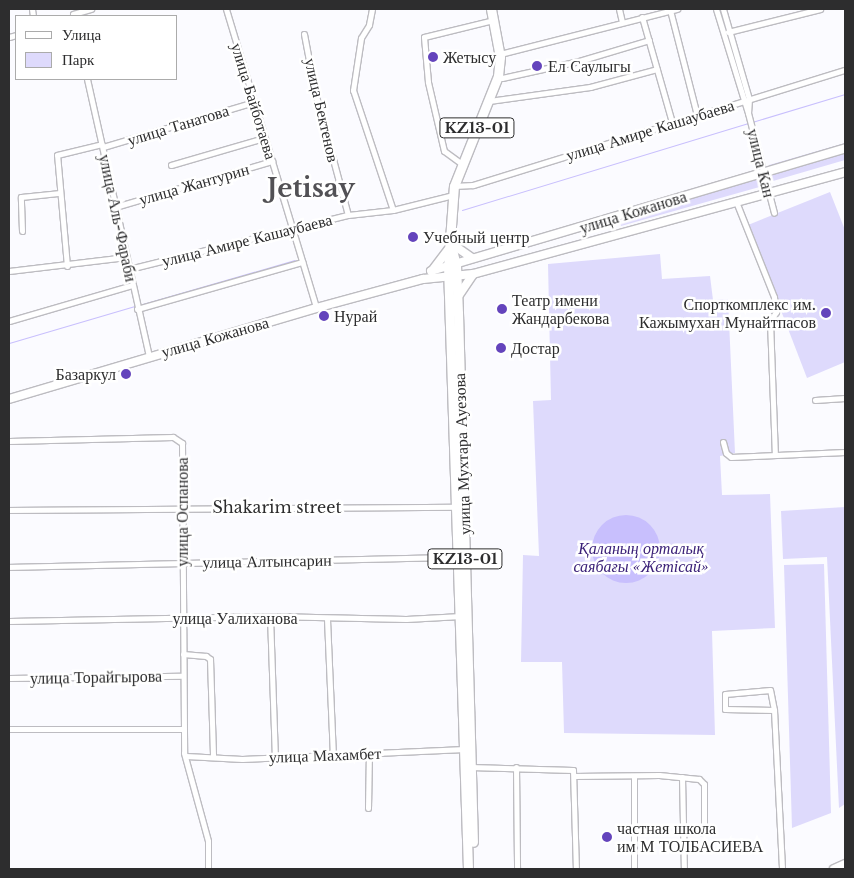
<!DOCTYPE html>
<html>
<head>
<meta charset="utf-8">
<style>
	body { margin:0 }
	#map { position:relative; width:854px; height:878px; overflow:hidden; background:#fbfbff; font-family:"Libre Baskerville",serif }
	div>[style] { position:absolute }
	.green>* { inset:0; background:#dedafc }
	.water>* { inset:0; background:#c8bffd }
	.round { border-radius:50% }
	.stream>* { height:1px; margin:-0.5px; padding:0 0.5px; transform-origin:0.5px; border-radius:0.5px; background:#c8bffd }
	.roads { filter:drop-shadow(1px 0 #bdbcc1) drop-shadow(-1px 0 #bdbcc1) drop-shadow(0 1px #bdbcc1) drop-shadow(0 -1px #bdbcc1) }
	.street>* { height:5px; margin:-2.5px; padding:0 2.5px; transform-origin:2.5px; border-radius:2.5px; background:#fff }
	.secondary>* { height:8px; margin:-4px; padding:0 4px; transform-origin:4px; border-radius:4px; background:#fff }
	.primary>* { height:9px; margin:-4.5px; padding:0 4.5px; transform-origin:4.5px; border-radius:4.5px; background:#fff }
	.dots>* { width:14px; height:14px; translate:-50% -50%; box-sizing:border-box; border:2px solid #fff; border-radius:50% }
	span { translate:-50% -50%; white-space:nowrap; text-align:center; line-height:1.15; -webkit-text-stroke:5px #fff; paint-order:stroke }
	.shield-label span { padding:1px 4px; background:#fff; border:1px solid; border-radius:4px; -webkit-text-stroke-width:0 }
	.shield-label { font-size:15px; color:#2d2d2e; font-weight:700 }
	.poi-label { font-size:16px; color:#2d2d2e }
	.left { translate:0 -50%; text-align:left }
	.right { translate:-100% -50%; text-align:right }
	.street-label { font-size:16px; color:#2d2d2e }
	.park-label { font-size:16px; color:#3b2178; font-style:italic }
	.town-label { font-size:26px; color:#525155; font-weight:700 }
	.frame { position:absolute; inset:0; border:10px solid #2d2d2e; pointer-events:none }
	.legend { position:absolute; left:15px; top:15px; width:162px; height:65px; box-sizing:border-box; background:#fff; border:1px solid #ababab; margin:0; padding:6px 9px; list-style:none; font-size:15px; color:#2d2d2e }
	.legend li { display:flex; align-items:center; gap:10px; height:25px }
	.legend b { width:25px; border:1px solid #ababab }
</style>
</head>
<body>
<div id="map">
	<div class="green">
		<div style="clip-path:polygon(845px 143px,845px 160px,773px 181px,769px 165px)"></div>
		<div style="clip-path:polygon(759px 170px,763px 186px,621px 226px,617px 211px)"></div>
		<div style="clip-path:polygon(830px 192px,845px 230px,845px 362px,807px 378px,748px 225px)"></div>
		<div style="clip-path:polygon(660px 254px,662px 279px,710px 276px,713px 300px,728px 299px,735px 453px,720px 456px,722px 495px,770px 494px,775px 628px,712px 631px,715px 735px,564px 733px,562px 662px,521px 662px,523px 555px,539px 556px,533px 401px,551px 400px,548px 264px)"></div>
		<div style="clip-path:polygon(845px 507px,845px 804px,839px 808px,827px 557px,783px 559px,781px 511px)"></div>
		<div style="clip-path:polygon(824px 564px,831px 813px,792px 828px,784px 565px)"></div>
	</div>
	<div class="water">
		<div class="round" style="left:592px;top:515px;width:68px;height:68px"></div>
	</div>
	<div class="stream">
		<div style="left:752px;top:122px;width:97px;rotate:-16.8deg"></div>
		<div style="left:462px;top:210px;width:300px;rotate:-16.9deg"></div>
		<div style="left:139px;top:305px;width:162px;rotate:-16.1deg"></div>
		<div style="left:9px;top:343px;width:131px;rotate:-16.4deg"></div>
	</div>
	<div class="roads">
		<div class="street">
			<div style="left:32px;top:9px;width:7px;rotate:82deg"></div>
			<div style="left:226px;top:9px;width:312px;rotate:73.2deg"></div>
			<div style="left:372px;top:9px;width:16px;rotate:101deg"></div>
			<div style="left:369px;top:25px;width:15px;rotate:122deg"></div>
			<div style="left:361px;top:38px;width:53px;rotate:98.7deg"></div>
			<div style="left:353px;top:90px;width:126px;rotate:71.6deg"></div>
			<div style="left:619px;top:9px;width:13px;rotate:77deg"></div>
			<div style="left:716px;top:9px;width:109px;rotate:72.9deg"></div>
			<div style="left:748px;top:113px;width:103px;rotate:75.4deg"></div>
			<div style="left:723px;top:9px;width:94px;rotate:73.9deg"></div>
			<div style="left:749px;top:99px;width:13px;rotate:94deg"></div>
			<div style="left:670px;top:10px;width:108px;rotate:75.6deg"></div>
			<div style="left:73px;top:14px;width:19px;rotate:-16deg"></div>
			<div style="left:642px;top:17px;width:109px;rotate:74.1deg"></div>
			<div style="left:728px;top:32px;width:95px;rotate:-14deg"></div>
			<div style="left:304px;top:34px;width:59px;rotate:79.3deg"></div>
			<div style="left:315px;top:92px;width:127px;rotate:75deg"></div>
			<div style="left:9px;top:37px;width:7px;rotate:-16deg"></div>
			<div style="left:500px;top:54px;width:183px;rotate:-14.3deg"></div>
			<div style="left:498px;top:76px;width:4px;rotate:27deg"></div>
			<div style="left:502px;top:78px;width:79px;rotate:-12.4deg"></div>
			<div style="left:579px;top:61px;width:73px;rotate:-16.7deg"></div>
			<div style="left:87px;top:79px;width:285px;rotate:77.4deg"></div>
			<div style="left:489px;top:101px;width:102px;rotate:-7.9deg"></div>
			<div style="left:590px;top:87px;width:69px;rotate:-15deg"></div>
			<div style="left:103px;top:147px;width:158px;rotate:-16.6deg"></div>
			<div style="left:462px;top:164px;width:22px;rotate:-144deg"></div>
			<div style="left:444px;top:151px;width:71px;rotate:-103.1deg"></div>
			<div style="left:428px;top:82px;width:45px;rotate:-95.1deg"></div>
			<div style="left:424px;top:37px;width:71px;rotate:-13.8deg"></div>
			<div style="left:171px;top:165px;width:97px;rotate:-16.2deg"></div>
			<div style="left:454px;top:186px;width:19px;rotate:-3deg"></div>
			<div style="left:473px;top:185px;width:389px;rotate:-17.2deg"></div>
			<div style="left:737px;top:204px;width:100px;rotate:68.3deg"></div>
			<div style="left:774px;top:297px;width:15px;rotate:82deg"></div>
			<div style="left:776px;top:312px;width:11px;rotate:124deg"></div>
			<div style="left:770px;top:321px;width:134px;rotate:87.9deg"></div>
			<div style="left:115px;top:207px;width:164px;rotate:-16.3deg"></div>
			<div style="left:22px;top:231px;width:34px;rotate:-92deg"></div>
			<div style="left:21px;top:197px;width:37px;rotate:-6deg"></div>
			<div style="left:67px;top:266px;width:111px;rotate:-95.1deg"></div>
			<div style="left:57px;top:155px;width:46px;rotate:-13.7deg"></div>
			<div style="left:129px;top:269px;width:226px;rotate:-13.9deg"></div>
			<div style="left:348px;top:215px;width:45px;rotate:-6.3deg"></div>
			<div style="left:393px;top:210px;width:62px;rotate:-14deg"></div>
			<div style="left:9px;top:271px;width:118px;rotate:-6.8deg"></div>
			<div style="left:137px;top:309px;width:172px;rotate:-15.9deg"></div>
			<div style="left:9px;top:321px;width:128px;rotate:-16.3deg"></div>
			<div style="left:815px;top:400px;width:30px;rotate:-4deg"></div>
			<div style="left:9px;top:441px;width:164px;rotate:-1.4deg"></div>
			<div style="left:173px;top:437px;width:11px;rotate:34deg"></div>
			<div style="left:182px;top:443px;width:310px;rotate:89.6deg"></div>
			<div style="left:184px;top:753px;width:91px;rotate:74.7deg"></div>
			<div style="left:208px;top:841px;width:28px;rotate:90deg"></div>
			<div style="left:723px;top:442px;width:11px;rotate:75deg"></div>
			<div style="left:726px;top:453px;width:6px;rotate:39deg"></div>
			<div style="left:731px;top:457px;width:114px;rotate:-2.5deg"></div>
			<div style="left:9px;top:510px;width:447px;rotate:-0.4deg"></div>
			<div style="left:9px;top:567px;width:450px;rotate:-1.3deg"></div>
			<div style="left:270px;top:616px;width:141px;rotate:88deg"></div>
			<div style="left:327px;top:619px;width:136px;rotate:87.5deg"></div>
			<div style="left:9px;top:621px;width:261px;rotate:-1.1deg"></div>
			<div style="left:270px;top:616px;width:136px;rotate:1.3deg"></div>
			<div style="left:406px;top:619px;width:55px;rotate:-3.1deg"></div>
			<div style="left:183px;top:654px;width:23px;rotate:5deg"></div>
			<div style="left:206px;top:656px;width:5px;rotate:37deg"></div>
			<div style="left:210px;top:659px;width:98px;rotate:88.2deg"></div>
			<div style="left:9px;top:678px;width:174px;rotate:-0.7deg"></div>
			<div style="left:774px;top:710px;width:20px;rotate:-101deg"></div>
			<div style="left:770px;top:690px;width:45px;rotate:174.9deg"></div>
			<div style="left:725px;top:694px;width:15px;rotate:90deg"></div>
			<div style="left:725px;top:709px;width:49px;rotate:1.2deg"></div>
			<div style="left:774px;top:710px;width:159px;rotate:87.1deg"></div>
			<div style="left:9px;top:729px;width:174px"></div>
			<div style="left:186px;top:756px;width:56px;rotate:3.1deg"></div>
			<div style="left:242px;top:759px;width:223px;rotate:-2.6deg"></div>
			<div style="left:470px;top:767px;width:103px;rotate:1.7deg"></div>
			<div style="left:573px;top:770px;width:99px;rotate:88.3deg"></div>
			<div style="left:516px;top:767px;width:102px;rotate:89.4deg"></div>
			<div style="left:574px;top:776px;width:85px;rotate:-0.7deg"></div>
			<div style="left:659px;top:775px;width:40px;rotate:5.7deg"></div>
			<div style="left:699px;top:779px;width:7px;rotate:45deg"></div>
			<div style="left:704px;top:784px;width:44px;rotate:90deg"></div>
			<div style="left:704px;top:828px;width:5px;rotate:127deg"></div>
			<div style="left:701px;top:832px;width:18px;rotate:180deg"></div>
			<div style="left:634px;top:776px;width:93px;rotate:90deg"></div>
			<div style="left:682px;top:777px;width:92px;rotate:88.8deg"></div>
			<div style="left:368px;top:808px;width:55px;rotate:-89deg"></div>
		</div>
		<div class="secondary">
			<div style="left:431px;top:271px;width:432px;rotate:-16.5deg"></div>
			<div style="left:432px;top:271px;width:34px;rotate:-53deg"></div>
			<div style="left:452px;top:244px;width:24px;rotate:35deg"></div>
			<div style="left:457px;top:298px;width:29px;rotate:-56deg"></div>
			<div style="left:9px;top:399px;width:320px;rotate:-16.5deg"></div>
			<div style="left:316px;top:308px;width:111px;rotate:-15.2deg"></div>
			<div style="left:423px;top:279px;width:50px;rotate:-5.7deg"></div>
			<div style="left:473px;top:274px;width:386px;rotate:-15.3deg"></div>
			<div style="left:834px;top:869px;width:12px;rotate:-24deg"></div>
		</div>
		<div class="primary">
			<div style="left:452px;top:250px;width:16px;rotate:75deg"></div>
			<div style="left:456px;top:265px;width:48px;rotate:87.6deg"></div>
			<div style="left:458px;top:313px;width:529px;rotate:88.38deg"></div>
			<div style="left:468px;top:869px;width:602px;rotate:-91.9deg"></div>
			<div style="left:448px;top:267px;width:81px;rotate:-85.8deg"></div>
			<div style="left:454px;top:186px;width:118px;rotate:-68.2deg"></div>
			<div style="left:498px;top:76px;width:19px;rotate:-84deg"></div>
			<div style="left:500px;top:57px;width:49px;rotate:-100.6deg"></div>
		</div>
	</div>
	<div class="dots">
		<div style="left:433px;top:57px;background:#6444bc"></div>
		<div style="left:537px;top:66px;background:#6444bc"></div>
		<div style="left:413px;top:237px;background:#6444bc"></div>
		<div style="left:502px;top:309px;background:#6444bc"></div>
		<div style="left:826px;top:313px;background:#6444bc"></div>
		<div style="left:324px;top:316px;background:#6444bc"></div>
		<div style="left:501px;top:348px;background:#6444bc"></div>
		<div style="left:126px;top:374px;background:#6444bc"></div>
		<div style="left:607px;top:837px;background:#6444bc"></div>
	</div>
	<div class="shield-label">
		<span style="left:477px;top:128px">KZ13-01</span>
		<span style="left:465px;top:559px">KZ13-01</span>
	</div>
	<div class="poi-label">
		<span class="left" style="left:443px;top:57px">Жетысу</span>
		<span class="left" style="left:548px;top:66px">Ел Саулыгы</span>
		<span class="left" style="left:423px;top:237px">Учебный центр</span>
		<span class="left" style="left:512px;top:309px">Театр имени<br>Жандарбекова</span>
		<span class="right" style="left:816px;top:313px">Спорткомплекс им.<br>Кажымухан Мунайтпасов</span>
		<span class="left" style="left:334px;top:316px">Нурай</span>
		<span class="left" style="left:511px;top:348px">Достар</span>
		<span class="right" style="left:116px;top:374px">Базаркул</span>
		<span class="left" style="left:617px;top:837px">частная школа<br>им М ТОЛБАСИЕВА</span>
	</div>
	<div class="street-label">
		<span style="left:254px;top:101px;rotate:73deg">улица Байботаева</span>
		<span style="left:322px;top:110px;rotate:77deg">улица Бектенов</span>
		<span style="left:178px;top:125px;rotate:-17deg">улица Танатова</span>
		<span style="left:650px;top:130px;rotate:-17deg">улица Амире Кашаубаева</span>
		<span style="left:761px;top:163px;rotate:76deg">улица Кан</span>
		<span style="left:194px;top:184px;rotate:-16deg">улица Жантурин</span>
		<span style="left:633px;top:212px;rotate:-17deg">улица Кожанова</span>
		<span style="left:118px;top:218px;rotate:78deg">улица Аль-Фараби</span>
		<span style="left:247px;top:240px;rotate:-14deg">улица Амире Кашаубаева</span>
		<span style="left:215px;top:337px;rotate:-16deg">улица Кожанова</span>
		<span style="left:462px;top:454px;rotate:-92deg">улица Мухтара Ауезова</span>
		<span style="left:277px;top:507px">Shakarim street</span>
		<span style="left:182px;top:512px;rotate:-90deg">улица Оспанова</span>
		<span style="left:267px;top:561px;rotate:-1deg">улица Алтынсарин</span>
		<span style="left:235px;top:618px">улица Уалиханова</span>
		<span style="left:96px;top:677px;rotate:-1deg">улица Торайгырова</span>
		<span style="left:325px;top:755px;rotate:-2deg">улица Махамбет</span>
	</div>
	<div class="park-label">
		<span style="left:641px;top:557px">Қаланың орталық<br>саябағы «Жетісай»</span>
	</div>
	<div class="town-label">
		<span style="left:311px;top:189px">Jetisay</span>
	</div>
	<div class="frame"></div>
	<ul class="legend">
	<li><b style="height:6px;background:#fff"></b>Улица</li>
	<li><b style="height:14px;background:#dedafc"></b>Парк</li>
	</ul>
</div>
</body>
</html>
